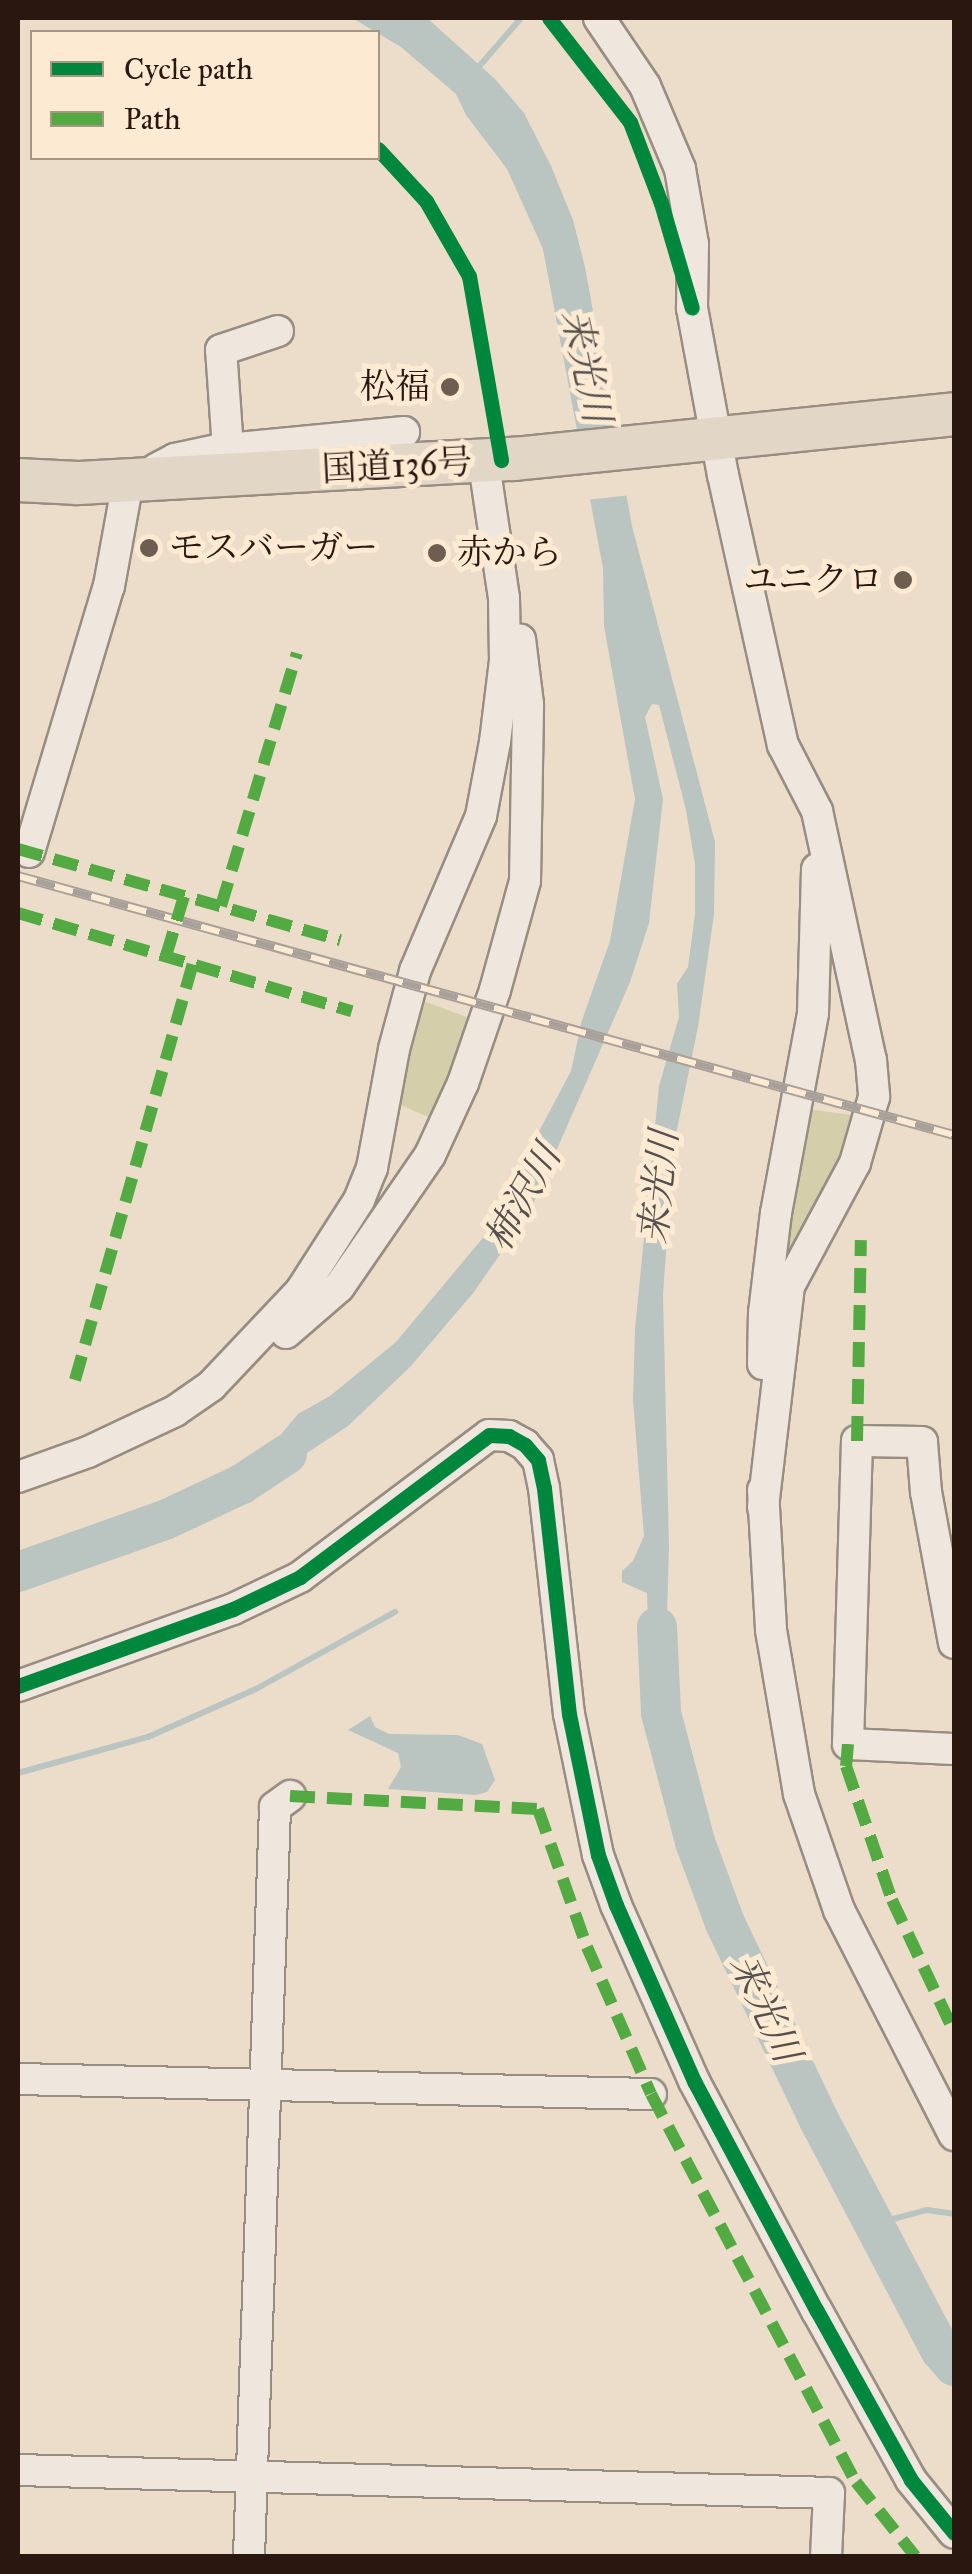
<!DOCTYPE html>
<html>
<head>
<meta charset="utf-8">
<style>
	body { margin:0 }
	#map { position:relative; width:972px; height:2574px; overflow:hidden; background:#ecddca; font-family:"IM FELL Great Primer","Noto Serif JP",serif }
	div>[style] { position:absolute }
	.green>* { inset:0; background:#d4ceaa }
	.water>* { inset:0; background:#bac4c1 }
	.pier>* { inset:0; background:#ecddca }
	.stream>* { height:6px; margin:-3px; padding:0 3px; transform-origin:3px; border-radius:3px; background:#bac4c1 }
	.river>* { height:40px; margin:-20px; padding:0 20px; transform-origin:20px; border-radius:20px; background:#bac4c1 }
	.roads { filter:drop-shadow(2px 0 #988d81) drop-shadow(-2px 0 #988d81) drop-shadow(0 2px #988d81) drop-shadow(0 -2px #988d81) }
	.minor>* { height:30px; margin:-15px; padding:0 15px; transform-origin:15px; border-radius:15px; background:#efe6dd }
	.highway>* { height:42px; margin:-21px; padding:0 21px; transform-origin:21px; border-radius:21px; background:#e2d6c7 }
	.rail>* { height:10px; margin-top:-5px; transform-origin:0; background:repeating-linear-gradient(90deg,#fcead3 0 19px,#a9a199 0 38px); box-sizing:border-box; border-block:2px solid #a9a199 }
	.quiet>* { height:12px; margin-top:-6px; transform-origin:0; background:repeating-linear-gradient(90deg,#53a942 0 25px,transparent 0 37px) }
	.cycleway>* { height:15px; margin:-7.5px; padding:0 7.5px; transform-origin:7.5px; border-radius:7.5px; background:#00873e }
	.dots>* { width:28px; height:28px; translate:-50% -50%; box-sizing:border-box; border:5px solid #fcead3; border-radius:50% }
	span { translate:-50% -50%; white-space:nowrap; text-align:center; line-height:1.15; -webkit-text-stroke:10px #fcead3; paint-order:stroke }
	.poi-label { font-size:35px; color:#2a1810 }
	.right { translate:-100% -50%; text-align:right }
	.left { translate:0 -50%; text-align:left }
	.street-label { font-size:35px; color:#2a1810 }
	.water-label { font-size:38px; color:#55504d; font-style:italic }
	.frame { position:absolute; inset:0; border:20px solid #2a1810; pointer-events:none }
	.legend { position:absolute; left:30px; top:30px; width:350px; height:130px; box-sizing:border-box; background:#fcead3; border:2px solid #a89685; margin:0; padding:12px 18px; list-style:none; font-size:30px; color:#2a1810 }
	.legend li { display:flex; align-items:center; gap:20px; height:50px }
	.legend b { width:50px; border:2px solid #a89685 }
</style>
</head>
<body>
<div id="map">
	<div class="green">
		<div style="clip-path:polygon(418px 999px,475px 1020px,437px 1121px,394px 1102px)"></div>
		<div style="clip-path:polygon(806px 1109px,852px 1115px,843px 1153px,772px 1290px)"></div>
	</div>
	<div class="water">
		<div style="clip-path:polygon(352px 18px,427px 18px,496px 80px,524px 113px,551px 166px,573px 220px,585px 267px,632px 526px,715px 842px,714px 914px,698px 1027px,674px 1144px,663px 1294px,669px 1547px,665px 1679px,650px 1683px,647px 1593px,622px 1582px,622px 1571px,633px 1561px,644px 1536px,633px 1400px,635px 1329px,659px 1086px,679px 1017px,677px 984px,688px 967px,695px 914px,695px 864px,686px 810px,659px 705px,652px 704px,645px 717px,663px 799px,649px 923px,630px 982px,530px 1211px,474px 1292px,411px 1366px,348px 1426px,246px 1493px,236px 1474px,272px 1445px,298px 1414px,330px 1396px,396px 1342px,482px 1239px,571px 1071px,582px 1020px,610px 941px,635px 799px,604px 626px,603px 568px,543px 249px,507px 169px,466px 115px,456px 94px,401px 47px)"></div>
		<div style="clip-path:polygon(370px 1716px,375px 1727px,389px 1734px,458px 1735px,482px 1744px,495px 1780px,487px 1792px,476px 1795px,388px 1789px,401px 1767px,398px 1753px,348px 1730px)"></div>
	</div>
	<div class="pier">
		<div style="clip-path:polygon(621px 432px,632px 495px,585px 500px,573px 436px)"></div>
	</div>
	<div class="stream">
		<div style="left:476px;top:70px;width:69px;rotate:-49.1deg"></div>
		<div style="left:18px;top:1773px;width:135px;rotate:-15.5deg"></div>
		<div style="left:148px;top:1737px;width:118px;rotate:-24deg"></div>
		<div style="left:256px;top:1689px;width:159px;rotate:-29deg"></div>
		<div style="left:874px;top:2224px;width:55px;rotate:-14.8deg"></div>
		<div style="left:927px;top:2210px;width:27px;rotate:8deg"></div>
	</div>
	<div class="river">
		<div style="left:18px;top:1572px;width:156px;rotate:-19.5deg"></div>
		<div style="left:165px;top:1520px;width:85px;rotate:-25.1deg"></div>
		<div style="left:242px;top:1484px;width:54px;rotate:-33.7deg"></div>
		<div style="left:657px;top:1627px;width:86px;rotate:87.3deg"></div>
		<div style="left:661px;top:1713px;width:133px;rotate:75.2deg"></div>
		<div style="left:695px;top:1842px;width:86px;rotate:69.7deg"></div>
		<div style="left:725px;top:1923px;width:218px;rotate:64.5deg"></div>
		<div style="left:819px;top:2120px;width:261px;rotate:62.2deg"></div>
		<div style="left:941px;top:2351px;width:20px;rotate:49deg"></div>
	</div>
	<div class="roads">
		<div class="minor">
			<div style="left:599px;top:18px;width:82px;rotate:55.9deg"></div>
			<div style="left:645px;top:86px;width:90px;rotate:67.1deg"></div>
			<div style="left:680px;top:169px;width:76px;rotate:80.2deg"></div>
			<div style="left:693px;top:244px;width:64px;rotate:90.9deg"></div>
			<div style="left:692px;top:308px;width:170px;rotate:79.5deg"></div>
			<div style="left:723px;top:475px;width:277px;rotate:77.5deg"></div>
			<div style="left:783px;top:745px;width:74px;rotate:62.7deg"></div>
			<div style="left:817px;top:811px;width:255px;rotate:77.8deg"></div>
			<div style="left:871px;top:1060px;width:37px;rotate:85deg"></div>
			<div style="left:874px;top:1097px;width:69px;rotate:106.1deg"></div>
			<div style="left:855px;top:1163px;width:140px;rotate:118.2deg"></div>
			<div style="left:789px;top:1286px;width:223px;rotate:96.7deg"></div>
			<div style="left:228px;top:449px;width:99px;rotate:-94deg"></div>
			<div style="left:221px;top:350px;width:60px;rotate:-18.4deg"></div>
			<div style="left:156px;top:469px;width:21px;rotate:-28deg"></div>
			<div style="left:175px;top:459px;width:43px;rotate:-12.1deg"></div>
			<div style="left:217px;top:450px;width:188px;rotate:-5.5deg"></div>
			<div style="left:29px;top:852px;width:278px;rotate:-73.3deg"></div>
			<div style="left:109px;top:586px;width:89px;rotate:-79.7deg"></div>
			<div style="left:286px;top:1333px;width:70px;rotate:-41deg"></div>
			<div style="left:339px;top:1287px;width:160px;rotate:-55.4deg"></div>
			<div style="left:430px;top:1155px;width:79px;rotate:-65.4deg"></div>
			<div style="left:463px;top:1083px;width:98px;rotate:-71deg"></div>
			<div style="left:495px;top:990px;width:113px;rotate:-74.6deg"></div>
			<div style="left:525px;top:881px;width:177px;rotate:-89deg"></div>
			<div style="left:528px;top:704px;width:65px;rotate:-97deg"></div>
			<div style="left:763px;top:1364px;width:51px;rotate:-88.9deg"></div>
			<div style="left:764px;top:1313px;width:101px;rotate:-83.2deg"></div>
			<div style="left:776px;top:1213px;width:203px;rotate:-79.5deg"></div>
			<div style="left:813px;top:1013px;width:144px;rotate:-88.4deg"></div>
			<div style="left:18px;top:1477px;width:74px;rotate:-19.7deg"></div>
			<div style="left:88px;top:1452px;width:96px;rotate:-25.2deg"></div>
			<div style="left:175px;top:1411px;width:44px;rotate:-34.8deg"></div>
			<div style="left:211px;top:1386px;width:129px;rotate:-46.6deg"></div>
			<div style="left:300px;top:1292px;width:109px;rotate:-57.3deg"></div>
			<div style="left:359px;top:1200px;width:35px;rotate:-68deg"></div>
			<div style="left:372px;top:1168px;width:121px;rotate:-79.5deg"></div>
			<div style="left:394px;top:1049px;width:81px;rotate:-74.9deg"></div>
			<div style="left:415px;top:971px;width:168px;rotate:-66.9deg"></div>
			<div style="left:481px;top:816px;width:75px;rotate:-79.3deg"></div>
			<div style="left:495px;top:742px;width:82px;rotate:-83deg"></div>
			<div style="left:505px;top:661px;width:63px;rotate:-90.9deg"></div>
			<div style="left:504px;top:598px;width:121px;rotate:-98.5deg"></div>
			<div style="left:763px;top:1490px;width:140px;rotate:86.7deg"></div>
			<div style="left:771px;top:1630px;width:166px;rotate:80.3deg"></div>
			<div style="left:799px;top:1794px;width:123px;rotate:71deg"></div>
			<div style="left:839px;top:1910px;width:253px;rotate:62.9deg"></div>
			<div style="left:954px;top:1643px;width:154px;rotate:-100.5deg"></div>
			<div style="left:926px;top:1492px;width:50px;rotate:-94.6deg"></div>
			<div style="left:922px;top:1442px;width:65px;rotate:-179.1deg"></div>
			<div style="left:857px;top:1441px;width:303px;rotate:91.7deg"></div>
			<div style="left:848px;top:1744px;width:106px;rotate:2.7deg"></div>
			<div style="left:18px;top:1686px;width:228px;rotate:-19.7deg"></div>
			<div style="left:233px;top:1609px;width:74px;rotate:-25.5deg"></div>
			<div style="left:300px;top:1577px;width:236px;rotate:-36.9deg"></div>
			<div style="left:489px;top:1435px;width:20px;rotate:3deg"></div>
			<div style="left:509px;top:1436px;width:18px;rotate:29deg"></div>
			<div style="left:525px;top:1445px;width:20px;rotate:49deg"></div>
			<div style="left:538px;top:1460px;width:29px;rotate:78deg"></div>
			<div style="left:544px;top:1488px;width:227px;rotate:83.7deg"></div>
			<div style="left:569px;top:1714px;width:144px;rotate:78.4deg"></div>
			<div style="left:598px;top:1855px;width:53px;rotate:70.2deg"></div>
			<div style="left:616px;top:1905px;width:193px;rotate:66.1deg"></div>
			<div style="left:694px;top:2081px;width:261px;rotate:61.9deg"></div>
			<div style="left:817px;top:2311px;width:193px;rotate:60.9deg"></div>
			<div style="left:911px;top:2480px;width:68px;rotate:50.9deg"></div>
			<div style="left:18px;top:2079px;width:633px;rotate:1.36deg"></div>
			<div style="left:18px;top:2470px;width:811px;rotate:1.62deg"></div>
			<div style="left:829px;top:2493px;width:63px;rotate:92.7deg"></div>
			<div style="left:249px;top:2556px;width:749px;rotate:-88.01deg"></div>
			<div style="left:275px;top:1807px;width:19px;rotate:-36deg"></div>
		</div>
		<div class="highway">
			<div style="left:18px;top:480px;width:60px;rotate:2.9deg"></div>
			<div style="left:78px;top:483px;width:437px;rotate:-3.2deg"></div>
			<div style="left:514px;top:459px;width:442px;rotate:-5.8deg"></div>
		</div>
	</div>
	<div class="rail">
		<div style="left:18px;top:876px;width:971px;rotate:15.47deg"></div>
	</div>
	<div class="quiet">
		<div style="left:18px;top:849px;width:335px;rotate:15.8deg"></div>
		<div style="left:221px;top:906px;width:264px;rotate:-73.3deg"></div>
		<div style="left:18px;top:913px;width:348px;rotate:16.4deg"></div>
		<div style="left:166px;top:956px;width:63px;rotate:-73.3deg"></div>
		<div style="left:75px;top:1380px;width:432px;rotate:-74.2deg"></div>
		<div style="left:857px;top:1441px;width:201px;rotate:-88.9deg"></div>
		<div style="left:848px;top:1744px;width:22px;rotate:95deg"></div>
		<div style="left:846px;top:1766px;width:142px;rotate:71.1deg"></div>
		<div style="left:892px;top:1900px;width:146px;rotate:64.8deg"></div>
		<div style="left:290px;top:1796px;width:248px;rotate:3deg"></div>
		<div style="left:538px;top:1809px;width:146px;rotate:70.5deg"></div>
		<div style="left:587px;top:1947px;width:160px;rotate:66.5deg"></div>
		<div style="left:651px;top:2094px;width:439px;rotate:62.2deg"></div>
		<div style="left:856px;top:2482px;width:95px;rotate:51.4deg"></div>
	</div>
	<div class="cycleway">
		<div style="left:549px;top:18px;width:132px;rotate:52.1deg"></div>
		<div style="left:630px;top:122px;width:87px;rotate:69.1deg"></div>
		<div style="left:661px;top:203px;width:109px;rotate:73.6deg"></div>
		<div style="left:378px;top:149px;width:71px;rotate:47.3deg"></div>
		<div style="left:426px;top:201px;width:86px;rotate:60.2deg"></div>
		<div style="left:469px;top:276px;width:187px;rotate:80.1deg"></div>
		<div style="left:18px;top:1686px;width:228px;rotate:-19.7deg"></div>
		<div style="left:233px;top:1609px;width:74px;rotate:-25.5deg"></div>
		<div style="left:300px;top:1577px;width:236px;rotate:-36.9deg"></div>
		<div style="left:489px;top:1435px;width:20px;rotate:3deg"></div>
		<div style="left:509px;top:1436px;width:18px;rotate:29deg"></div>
		<div style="left:525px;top:1445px;width:20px;rotate:49deg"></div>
		<div style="left:538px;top:1460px;width:29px;rotate:78deg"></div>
		<div style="left:544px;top:1488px;width:227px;rotate:83.7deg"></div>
		<div style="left:569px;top:1714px;width:144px;rotate:78.4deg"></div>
		<div style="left:598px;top:1855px;width:53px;rotate:70.2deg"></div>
		<div style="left:616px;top:1905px;width:193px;rotate:66.1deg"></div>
		<div style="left:694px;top:2081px;width:261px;rotate:61.9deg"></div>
		<div style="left:817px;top:2311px;width:193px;rotate:60.9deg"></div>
		<div style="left:911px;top:2480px;width:68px;rotate:50.9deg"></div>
	</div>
	<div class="dots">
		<div style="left:450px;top:387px;background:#6e5d51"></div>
		<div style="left:149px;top:548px;background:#6e5d51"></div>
		<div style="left:437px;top:553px;background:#6e5d51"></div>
		<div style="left:903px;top:580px;background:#6e5d51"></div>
	</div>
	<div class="poi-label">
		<span class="right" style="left:430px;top:387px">松福</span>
		<span class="left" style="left:169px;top:548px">モスバーガー</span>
		<span class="left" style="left:457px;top:553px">赤から</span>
		<span class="right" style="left:883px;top:580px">ユニクロ</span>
	</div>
	<div class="street-label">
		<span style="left:397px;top:466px;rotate:-3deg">国道136号</span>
	</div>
	<div class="water-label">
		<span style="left:586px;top:366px;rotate:78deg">来光川</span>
		<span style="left:659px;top:1187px;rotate:-84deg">来光川</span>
		<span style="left:523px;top:1198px;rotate:-61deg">柿沢川</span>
		<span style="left:765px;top:2008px;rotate:65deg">来光川</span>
	</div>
	<div class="frame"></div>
	<ul class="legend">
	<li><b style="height:12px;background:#00873e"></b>Cycle path</li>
	<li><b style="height:12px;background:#53a942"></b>Path</li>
	</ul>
</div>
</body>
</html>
